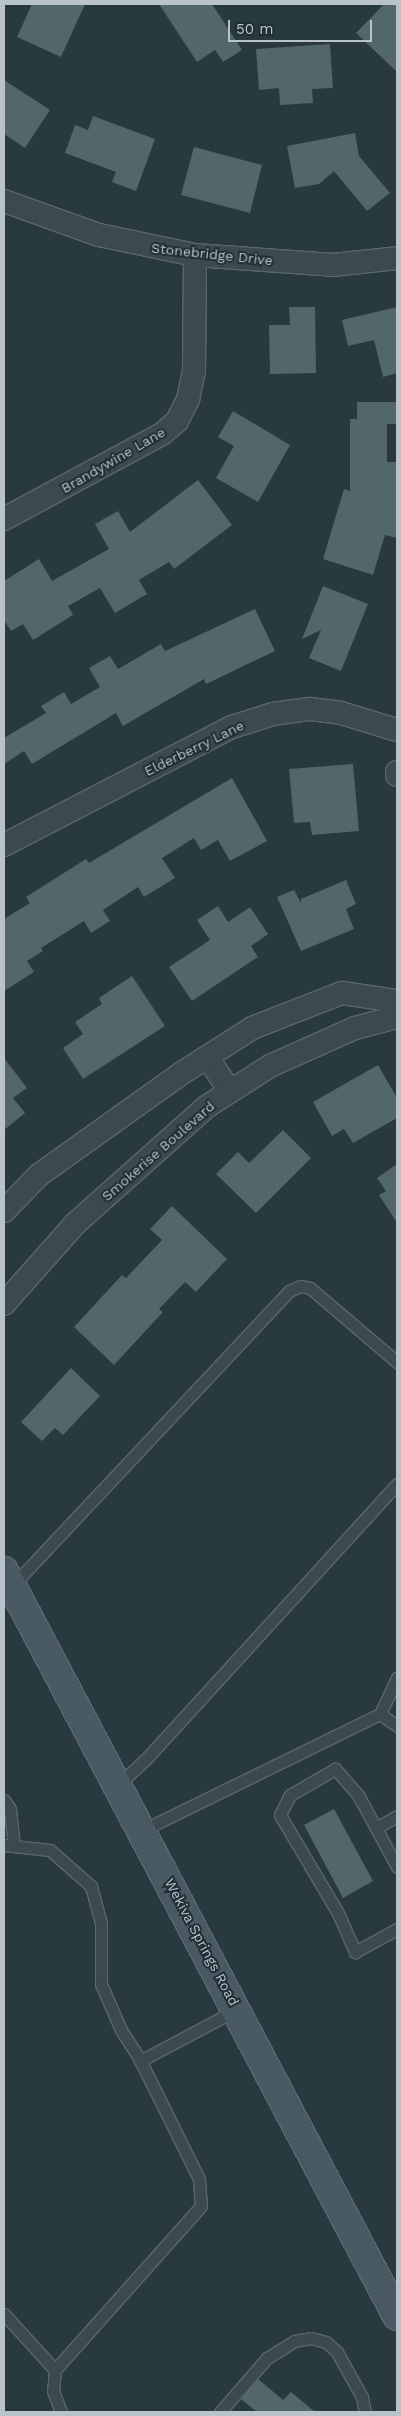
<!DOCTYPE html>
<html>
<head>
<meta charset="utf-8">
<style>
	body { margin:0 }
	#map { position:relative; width:401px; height:2416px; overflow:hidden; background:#283940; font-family:"Work Sans",sans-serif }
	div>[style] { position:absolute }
	.building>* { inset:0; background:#53666c }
	.roads { filter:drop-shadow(1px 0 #59676d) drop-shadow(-1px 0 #59676d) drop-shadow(0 1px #59676d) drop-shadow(0 -1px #59676d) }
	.lane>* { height:11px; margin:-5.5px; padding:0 5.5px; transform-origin:5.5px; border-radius:5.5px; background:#3c4a50 }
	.street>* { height:22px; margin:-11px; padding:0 11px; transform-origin:11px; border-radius:11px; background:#3c4a50 }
	.secondary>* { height:28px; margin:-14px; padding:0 14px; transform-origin:14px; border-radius:14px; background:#4a5a63 }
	span { translate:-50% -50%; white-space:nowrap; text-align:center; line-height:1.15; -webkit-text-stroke:4px #202f35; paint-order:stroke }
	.street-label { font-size:14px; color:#b8c4ca }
	.frame { position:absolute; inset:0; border:5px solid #b8c4ca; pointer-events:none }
	.scale { position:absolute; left:228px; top:20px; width:144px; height:22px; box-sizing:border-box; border:2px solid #b8c4ca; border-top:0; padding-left:6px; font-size:15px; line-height:18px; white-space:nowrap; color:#b8c4ca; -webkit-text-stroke:4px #202f35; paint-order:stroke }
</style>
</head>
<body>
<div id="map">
	<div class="building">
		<div style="clip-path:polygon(32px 4px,85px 4px,61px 57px,17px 37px)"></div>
		<div style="clip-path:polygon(159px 4px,212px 4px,242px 50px,223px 62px,215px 50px,197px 62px)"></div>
		<div style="clip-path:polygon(384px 4px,397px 4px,397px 72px,356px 33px)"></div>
		<div style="clip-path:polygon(330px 44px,333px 88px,312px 89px,313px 103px,280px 105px,279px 88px,259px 90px,256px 49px)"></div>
		<div style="clip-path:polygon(4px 80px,50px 110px,25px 148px,4px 134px)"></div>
		<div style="clip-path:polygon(93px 116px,155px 139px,136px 191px,112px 182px,116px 172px,65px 153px,75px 125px,88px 130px)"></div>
		<div style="clip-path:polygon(355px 133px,359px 156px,390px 193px,367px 211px,334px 171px,319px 184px,295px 188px,287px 146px)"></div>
		<div style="clip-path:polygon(194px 147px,262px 165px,250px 213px,181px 195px)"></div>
		<div style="clip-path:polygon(289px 307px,315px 307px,316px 373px,270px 374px,269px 325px,290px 325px)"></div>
		<div style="clip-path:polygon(397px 307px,397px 373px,383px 377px,374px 340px,348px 346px,342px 320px)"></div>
		<div style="clip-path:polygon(357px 402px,396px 402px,396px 424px,387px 424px,387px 462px,397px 462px,397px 538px,385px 535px,373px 575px,323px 559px,344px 489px,350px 491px,350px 419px,357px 419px)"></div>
		<div style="clip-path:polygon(233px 411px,290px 445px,258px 502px,216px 478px,234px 446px,218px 437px)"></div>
		<div style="clip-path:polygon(198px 480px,232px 525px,174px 569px,169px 562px,139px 580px,147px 594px,115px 613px,100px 588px,68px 606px,73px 615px,33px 640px,23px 624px,11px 631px,4px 620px,4px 581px,39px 559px,52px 581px,109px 549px,95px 524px,118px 511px,130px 532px)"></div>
		<div style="clip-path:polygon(323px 586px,368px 604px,341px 671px,309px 658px,321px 630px,302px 639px)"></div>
		<div style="clip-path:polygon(255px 609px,275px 651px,206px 684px,204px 679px,123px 726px,116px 713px,32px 764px,24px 751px,4px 764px,4px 738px,46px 713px,41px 706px,64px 692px,71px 704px,100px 687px,89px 668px,110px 656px,118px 669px,161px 644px,165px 651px)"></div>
		<div style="clip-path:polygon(353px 764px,359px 831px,312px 835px,310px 822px,294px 823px,289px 769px)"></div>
		<div style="clip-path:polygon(232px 778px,267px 841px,230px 861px,218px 840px,201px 850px,194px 838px,162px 858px,175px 878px,144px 897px,138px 887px,103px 910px,110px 921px,91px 933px,84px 921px,41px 948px,43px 951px,27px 961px,34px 972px,4px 991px,4px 919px,30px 903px,26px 897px,86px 859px,89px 863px)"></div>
		<div style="clip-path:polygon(346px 880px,356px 904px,346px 909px,354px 929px,301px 951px,277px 897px,294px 890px,301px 903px,301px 899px)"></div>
		<div style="clip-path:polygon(218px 906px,228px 922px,250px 907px,268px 934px,251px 946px,258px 957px,192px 1001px,169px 967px,210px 940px,197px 920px)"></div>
		<div style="clip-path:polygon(132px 976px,165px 1026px,83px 1079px,63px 1048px,83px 1034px,75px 1022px,102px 1004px,99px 998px)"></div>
		<div style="clip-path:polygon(4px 1058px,27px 1088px,13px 1098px,25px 1113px,4px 1130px)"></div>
		<div style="clip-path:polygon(378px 1065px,397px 1098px,397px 1118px,353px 1143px,344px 1129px,332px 1136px,313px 1102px)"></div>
		<div style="clip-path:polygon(283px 1130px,311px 1158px,256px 1213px,216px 1174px,238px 1152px,249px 1163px)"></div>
		<div style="clip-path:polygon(397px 1164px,397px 1223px,379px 1195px,386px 1191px,377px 1178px)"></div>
		<div style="clip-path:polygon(172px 1206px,227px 1259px,196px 1292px,185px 1282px,159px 1309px,163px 1312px,114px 1365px,74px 1327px,122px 1275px,126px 1278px,162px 1240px,150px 1229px)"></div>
		<div style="clip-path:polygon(71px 1368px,100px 1396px,63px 1435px,55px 1428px,42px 1441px,21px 1422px)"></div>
		<div style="clip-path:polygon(334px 1809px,373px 1881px,343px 1898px,304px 1825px)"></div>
		<div style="clip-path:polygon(258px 2379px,283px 2400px,291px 2392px,315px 2412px,257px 2412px,241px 2399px)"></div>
	</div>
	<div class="roads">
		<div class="lane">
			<div style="left:13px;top:1585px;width:403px;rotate:-46.8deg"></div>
			<div style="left:289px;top:1291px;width:12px;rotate:-24deg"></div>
			<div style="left:300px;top:1286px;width:10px;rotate:11deg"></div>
			<div style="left:310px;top:1288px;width:114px;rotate:40.4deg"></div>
			<div style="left:380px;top:1714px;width:40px;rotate:-65deg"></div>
			<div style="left:119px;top:1784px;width:35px;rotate:-43deg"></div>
			<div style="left:145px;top:1760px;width:374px;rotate:-47.6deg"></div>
			<div style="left:4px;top:1800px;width:11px;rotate:56deg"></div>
			<div style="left:10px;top:1809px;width:37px;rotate:84deg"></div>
			<div style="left:376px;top:1828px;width:24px;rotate:-30deg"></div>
			<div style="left:143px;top:1830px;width:264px;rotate:-26.1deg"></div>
			<div style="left:380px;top:1714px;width:21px;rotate:35deg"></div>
			<div style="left:4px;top:1845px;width:46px;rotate:6.2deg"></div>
			<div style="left:50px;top:1850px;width:55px;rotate:41.3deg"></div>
			<div style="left:91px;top:1886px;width:38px;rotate:75deg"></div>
			<div style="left:101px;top:1923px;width:61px;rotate:90deg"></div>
			<div style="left:101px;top:1984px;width:50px;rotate:66.5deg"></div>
			<div style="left:121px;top:2030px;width:33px;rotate:57deg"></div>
			<div style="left:139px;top:2058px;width:135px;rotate:63.6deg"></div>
			<div style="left:199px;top:2179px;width:27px;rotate:86deg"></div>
			<div style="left:201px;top:2206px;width:220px;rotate:131.7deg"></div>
			<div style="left:397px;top:1867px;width:82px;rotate:-118.4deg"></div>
			<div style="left:358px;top:1795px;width:35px;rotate:-131deg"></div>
			<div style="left:335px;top:1769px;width:52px;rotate:150deg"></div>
			<div style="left:290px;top:1795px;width:22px;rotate:117deg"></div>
			<div style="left:280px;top:1815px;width:114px;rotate:59.4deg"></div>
			<div style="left:338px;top:1913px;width:43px;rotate:66.4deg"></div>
			<div style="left:355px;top:1952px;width:48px;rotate:-28.7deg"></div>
			<div style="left:140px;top:2061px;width:109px;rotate:-28deg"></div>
			<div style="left:4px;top:2314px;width:76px;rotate:47.7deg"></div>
			<div style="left:55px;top:2370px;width:21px;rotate:95deg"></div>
			<div style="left:53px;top:2391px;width:22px;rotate:69deg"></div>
			<div style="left:220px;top:2412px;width:72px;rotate:-49deg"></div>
			<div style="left:267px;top:2358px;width:32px;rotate:-32deg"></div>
			<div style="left:294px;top:2341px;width:17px;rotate:-10deg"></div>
			<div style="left:311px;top:2338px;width:16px;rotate:15deg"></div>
			<div style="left:326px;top:2342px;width:15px;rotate:42deg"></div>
			<div style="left:337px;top:2352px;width:51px;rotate:60.9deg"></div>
			<div style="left:362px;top:2397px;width:15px;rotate:79deg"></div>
		</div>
		<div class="street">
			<div style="left:4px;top:201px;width:101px;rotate:19.7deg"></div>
			<div style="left:99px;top:235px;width:98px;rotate:11.8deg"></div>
			<div style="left:195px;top:255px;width:138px;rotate:4.1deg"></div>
			<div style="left:333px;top:265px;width:64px;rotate:-6.2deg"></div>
			<div style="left:4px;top:519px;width:179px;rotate:-28.3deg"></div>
			<div style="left:162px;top:434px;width:20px;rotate:-41deg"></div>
			<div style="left:177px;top:421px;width:25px;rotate:-63deg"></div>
			<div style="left:188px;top:399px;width:29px;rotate:-78deg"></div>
			<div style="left:194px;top:371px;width:116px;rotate:-89.5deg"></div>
			<div style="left:397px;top:772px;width:3px;rotate:90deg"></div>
			<div style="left:4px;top:845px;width:257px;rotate:-27.4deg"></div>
			<div style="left:232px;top:727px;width:43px;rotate:-17.6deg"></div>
			<div style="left:273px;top:714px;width:37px;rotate:-8deg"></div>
			<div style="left:310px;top:709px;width:31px;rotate:7deg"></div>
			<div style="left:341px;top:713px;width:59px;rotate:16.9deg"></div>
			<div style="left:207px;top:1057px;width:41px;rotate:55.9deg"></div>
			<div style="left:4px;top:1211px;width:50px;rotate:-45.8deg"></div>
			<div style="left:39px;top:1175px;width:176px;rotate:-35.5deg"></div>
			<div style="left:182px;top:1073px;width:83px;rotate:-32.7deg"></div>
			<div style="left:252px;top:1028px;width:97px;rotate:-21.3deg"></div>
			<div style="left:342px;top:993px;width:56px;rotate:8.3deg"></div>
			<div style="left:4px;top:1304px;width:108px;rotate:-48.4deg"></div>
			<div style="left:76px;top:1223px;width:174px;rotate:-41.7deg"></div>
			<div style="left:206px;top:1107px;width:76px;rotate:-32.6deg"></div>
			<div style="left:270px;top:1066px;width:93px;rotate:-24.1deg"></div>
			<div style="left:355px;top:1028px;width:43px;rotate:-14.7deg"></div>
		</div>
		<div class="secondary">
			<div style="left:4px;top:1571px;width:842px;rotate:62.19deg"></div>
		</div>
	</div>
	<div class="street-label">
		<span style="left:212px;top:254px;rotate:6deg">Stonebridge Drive</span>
		<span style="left:113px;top:460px;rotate:-30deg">Brandywine Lane</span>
		<span style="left:194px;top:748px;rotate:-26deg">Elderberry Lane</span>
		<span style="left:158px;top:1151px;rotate:-41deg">Smokerise Boulevard</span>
		<span style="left:202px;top:1942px;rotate:62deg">Wekiva Springs Road</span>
	</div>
	<div class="frame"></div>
	<div class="scale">50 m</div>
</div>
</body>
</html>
